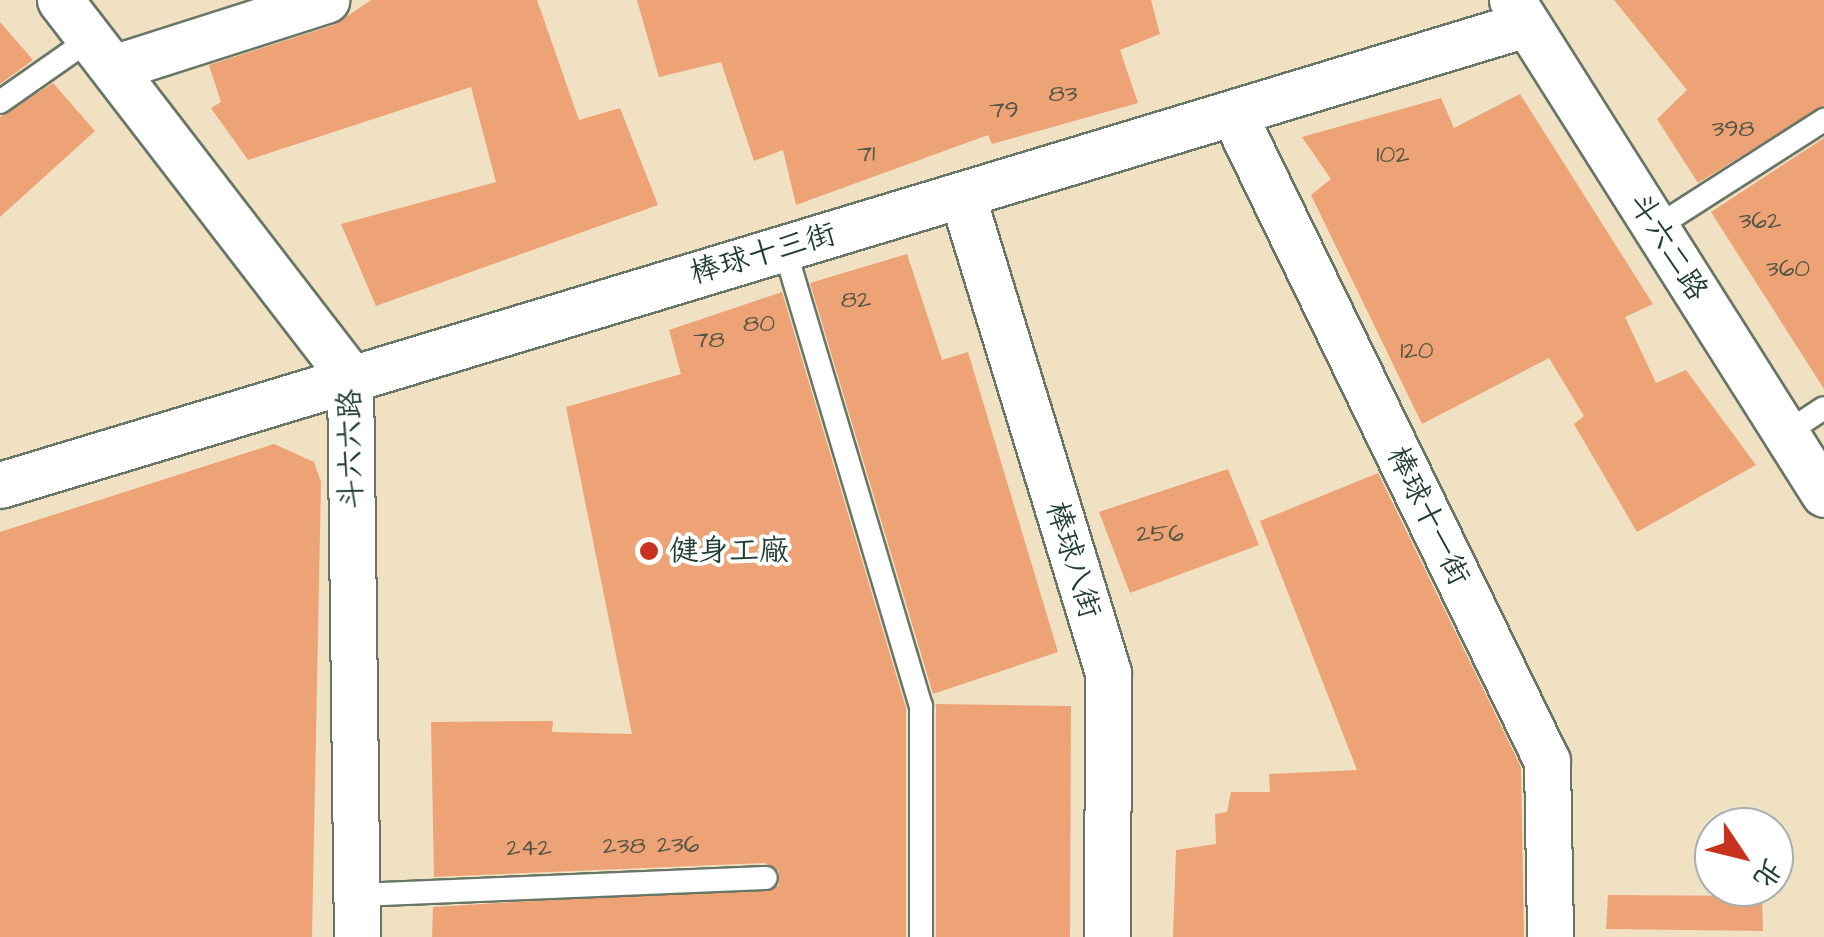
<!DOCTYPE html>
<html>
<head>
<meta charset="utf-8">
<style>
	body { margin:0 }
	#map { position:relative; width:1824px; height:937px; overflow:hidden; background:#f0e1c3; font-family:"Architects Daughter","LXGW WenKai TC",sans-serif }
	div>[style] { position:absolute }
	.building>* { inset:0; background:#eea377 }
	.roads { filter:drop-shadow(2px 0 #687666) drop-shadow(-2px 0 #687666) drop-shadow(0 2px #687666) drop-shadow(0 -2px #687666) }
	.service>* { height:22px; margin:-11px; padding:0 11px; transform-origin:11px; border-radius:11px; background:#fff }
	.minor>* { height:45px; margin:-22.5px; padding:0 22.5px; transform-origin:22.5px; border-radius:22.5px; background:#fff }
	.dots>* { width:28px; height:28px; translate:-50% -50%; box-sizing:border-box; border:5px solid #fff; border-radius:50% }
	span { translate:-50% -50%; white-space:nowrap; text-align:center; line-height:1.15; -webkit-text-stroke:8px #fff; paint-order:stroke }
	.number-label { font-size:25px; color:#535645 }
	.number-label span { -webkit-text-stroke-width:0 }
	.street-label { font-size:30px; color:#1f3d34 }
	.poi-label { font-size:30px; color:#1f3d34 }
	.left { translate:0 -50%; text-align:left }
	.north { position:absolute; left:1694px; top:807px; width:100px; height:100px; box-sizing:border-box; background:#fff; border:2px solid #a5b1ae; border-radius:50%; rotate:125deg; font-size:28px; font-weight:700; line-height:40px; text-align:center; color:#1f3d34 }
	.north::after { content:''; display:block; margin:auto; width:35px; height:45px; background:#c8321e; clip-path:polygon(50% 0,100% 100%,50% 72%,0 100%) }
</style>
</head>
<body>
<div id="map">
	<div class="building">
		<div style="clip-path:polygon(371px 0,537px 0,579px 120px,620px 108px,658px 205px,376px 306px,341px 224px,496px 182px,471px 87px,248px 160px,211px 108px,221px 102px,209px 65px,334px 25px)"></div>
		<div style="clip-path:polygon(637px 0,1151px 0,1160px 34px,1120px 50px,1138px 103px,992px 144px,988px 135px,796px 205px,783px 150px,754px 161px,721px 62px,659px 77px)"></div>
		<div style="clip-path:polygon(1614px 0,1824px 0,1824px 105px,1698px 183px,1657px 119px,1687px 90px)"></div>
		<div style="clip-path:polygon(0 22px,33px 60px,0 84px)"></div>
		<div style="clip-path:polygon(53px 83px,95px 131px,0 217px,0 117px)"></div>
		<div style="clip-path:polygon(1520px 94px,1653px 304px,1625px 317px,1656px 383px,1686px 370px,1756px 465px,1637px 532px,1574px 424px,1584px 416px,1549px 358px,1422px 424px,1311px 195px,1331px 179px,1302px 137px,1441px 98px,1454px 128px)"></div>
		<div style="clip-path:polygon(1824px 138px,1824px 389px,1711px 212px)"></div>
		<div style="clip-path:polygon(907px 254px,942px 360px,968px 352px,1058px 652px,933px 694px,810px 283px)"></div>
		<div style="clip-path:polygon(782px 292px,906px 708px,906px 937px,432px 937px,433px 907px,779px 886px,779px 871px,765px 863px,434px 877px,431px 722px,553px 721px,552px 732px,632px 734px,566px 407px,681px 374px,669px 330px)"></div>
		<div style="clip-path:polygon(274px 444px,314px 462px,321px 482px,312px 937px,0 937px,0 532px)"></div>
		<div style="clip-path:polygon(1228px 469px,1259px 545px,1130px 593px,1099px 512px)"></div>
		<div style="clip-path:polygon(1378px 473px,1521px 767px,1524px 937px,1173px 937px,1176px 850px,1216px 844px,1215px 814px,1227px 812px,1231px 792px,1270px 792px,1269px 774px,1357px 770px,1260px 521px)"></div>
		<div style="clip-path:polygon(936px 704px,1071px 706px,1070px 937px,936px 937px)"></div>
		<div style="clip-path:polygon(1608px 895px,1762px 896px,1763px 931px,1606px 929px)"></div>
	</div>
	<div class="roads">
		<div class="service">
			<div style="left:0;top:102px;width:110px;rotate:-35deg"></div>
			<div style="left:1655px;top:228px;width:201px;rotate:-32.6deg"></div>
			<div style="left:784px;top:247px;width:479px;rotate:73.4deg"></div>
			<div style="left:921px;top:706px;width:231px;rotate:90deg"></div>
			<div style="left:1786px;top:433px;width:45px;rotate:-33.3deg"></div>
			<div style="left:357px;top:895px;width:409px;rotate:-2.4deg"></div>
		</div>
		<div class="minor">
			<div style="left:60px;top:0;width:475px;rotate:52.4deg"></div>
			<div style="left:350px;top:376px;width:561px;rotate:89.29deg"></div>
			<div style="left:1512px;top:0;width:584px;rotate:57.72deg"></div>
			<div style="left:113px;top:68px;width:224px;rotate:-17.7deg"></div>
			<div style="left:1233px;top:113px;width:720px;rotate:64.15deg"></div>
			<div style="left:1547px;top:761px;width:176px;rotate:89deg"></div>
			<div style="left:962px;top:195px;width:499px;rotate:73deg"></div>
			<div style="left:1108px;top:672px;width:265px;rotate:90.2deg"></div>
			<div style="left:0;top:485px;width:1594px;rotate:-16.81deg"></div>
		</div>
	</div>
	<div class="dots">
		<div style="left:649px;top:551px;background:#c8321e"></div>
	</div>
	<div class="number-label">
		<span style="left:1063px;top:94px">83</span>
		<span style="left:1004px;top:110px">79</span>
		<span style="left:1733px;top:129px">398</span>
		<span style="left:866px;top:154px">71</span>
		<span style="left:1393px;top:155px">102</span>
		<span style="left:1760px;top:221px">362</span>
		<span style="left:1788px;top:269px">360</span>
		<span style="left:856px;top:300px">82</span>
		<span style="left:759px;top:324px">80</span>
		<span style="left:709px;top:340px">78</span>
		<span style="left:1417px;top:351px">120</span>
		<span style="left:1160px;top:534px">256</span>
		<span style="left:678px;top:845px">236</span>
		<span style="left:624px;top:846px">238</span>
		<span style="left:529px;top:848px">242</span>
	</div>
	<div class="street-label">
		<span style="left:1668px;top:247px;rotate:58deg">斗六二路</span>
		<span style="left:763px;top:254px;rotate:-16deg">棒球十三街</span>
		<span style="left:351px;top:449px;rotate:-91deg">斗六六路</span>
		<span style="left:1428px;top:516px;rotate:64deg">棒球十一街</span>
		<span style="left:1073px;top:560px;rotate:73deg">棒球八街</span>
	</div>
	<div class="poi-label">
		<span class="left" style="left:669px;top:551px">健身工廠</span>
	</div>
	<div class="north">北</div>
</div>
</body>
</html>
